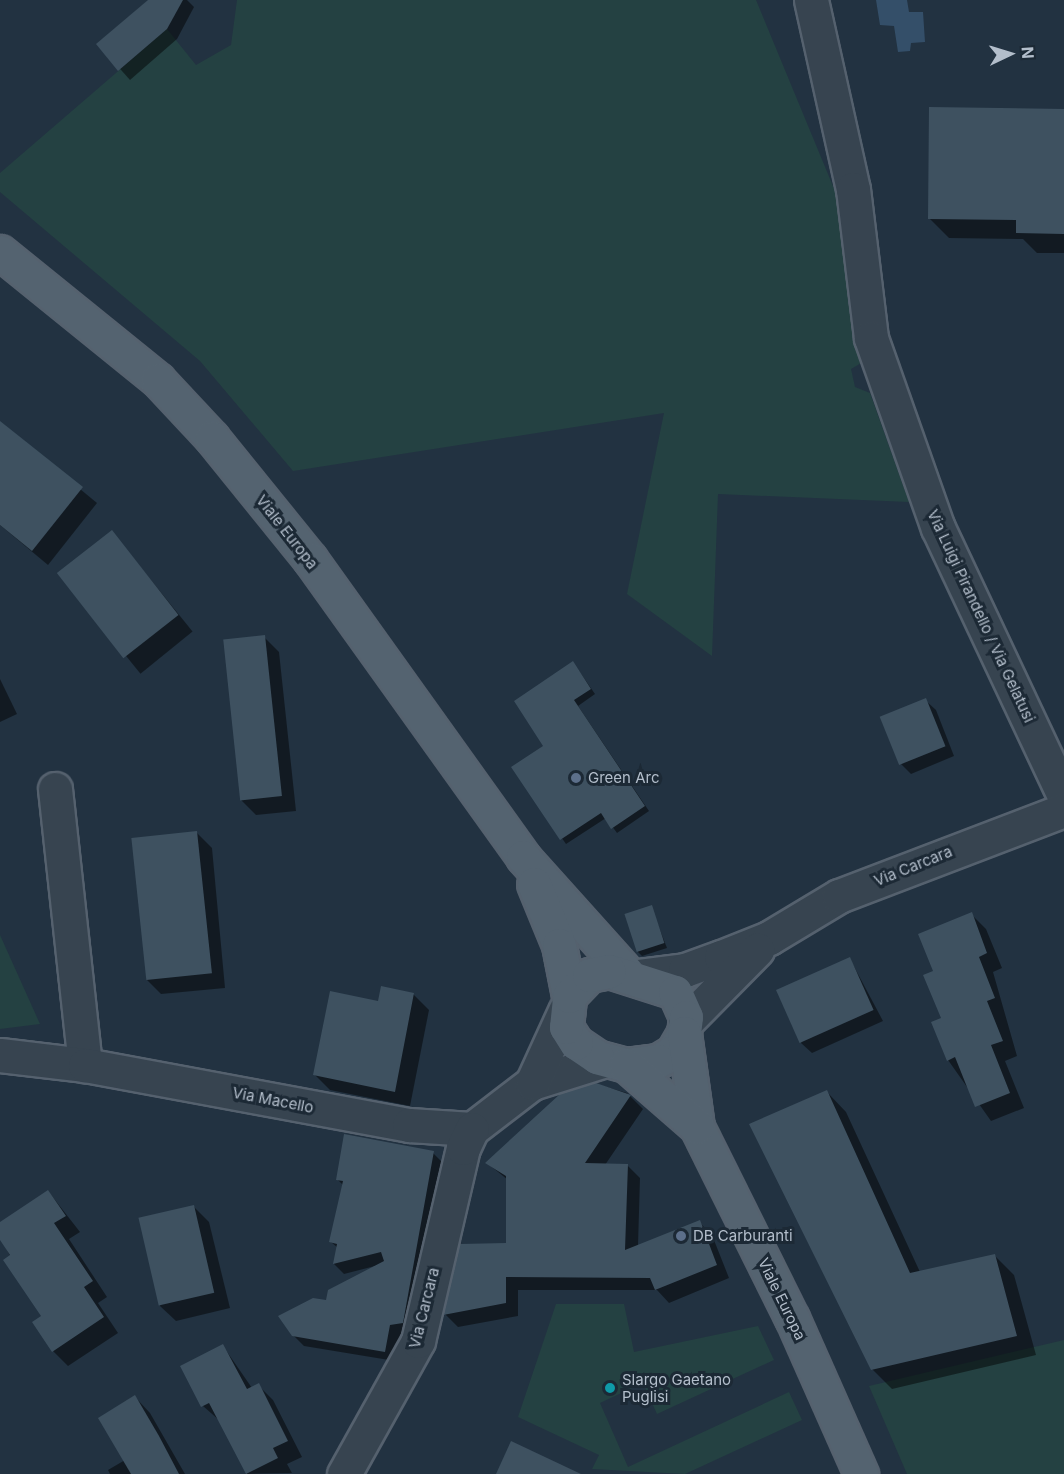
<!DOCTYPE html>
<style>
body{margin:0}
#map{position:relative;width:1064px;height:1474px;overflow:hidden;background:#223241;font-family:Inter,sans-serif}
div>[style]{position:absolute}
.green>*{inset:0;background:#244142}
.water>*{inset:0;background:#344f69}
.shadow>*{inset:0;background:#0007;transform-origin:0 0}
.building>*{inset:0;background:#3e5160;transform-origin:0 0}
.roads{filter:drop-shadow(2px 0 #55616e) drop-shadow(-2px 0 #55616e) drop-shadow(0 2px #55616e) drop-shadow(0 -2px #55616e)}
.minor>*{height:33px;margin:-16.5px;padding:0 16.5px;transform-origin:16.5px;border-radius:16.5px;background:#374450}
.major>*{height:33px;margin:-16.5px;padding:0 16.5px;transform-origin:16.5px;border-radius:16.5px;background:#546370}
.dots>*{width:16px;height:16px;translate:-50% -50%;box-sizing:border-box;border:3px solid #1c2935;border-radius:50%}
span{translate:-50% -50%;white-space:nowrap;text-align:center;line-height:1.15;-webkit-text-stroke:6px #1c2935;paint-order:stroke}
.street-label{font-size:15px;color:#b3becb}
.poi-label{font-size:15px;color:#b3becb}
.left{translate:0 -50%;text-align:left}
.north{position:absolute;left:980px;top:24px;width:60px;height:60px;-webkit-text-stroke:4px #1c2935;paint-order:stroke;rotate:86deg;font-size:16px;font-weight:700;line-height:24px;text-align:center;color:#b3becb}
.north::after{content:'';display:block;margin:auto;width:21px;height:27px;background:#b3becb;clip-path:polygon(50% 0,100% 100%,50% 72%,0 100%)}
</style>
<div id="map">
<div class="green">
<i style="clip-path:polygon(237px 0,756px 0,835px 191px,863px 362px,851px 369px,855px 387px,870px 393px,909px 502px,718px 494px,712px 656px,627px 594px,664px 413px,293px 471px,200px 361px,0 192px,0 173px,167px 29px,196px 65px,231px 45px)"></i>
<i style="clip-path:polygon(0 935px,40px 1024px,0 1029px)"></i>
<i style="clip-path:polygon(556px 1304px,624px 1304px,634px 1352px,758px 1326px,774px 1360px,657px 1414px,643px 1383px,600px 1403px,628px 1467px,789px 1392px,802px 1420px,685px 1474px,592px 1469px,599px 1455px,518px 1417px)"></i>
<i style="clip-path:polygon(1064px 1340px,1064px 1474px,907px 1474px,869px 1386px)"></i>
</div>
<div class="water">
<i style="clip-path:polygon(876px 0,907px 0,909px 12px,923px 12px,925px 42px,911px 43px,910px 51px,898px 52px,894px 26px,880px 25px)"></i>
</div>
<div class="shadow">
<i style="clip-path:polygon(149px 0,187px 0,194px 7px,177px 39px,130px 80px,98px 44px)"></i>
<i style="clip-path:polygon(1064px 110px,1064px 253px,1037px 253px,1023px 239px,949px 238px,929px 218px)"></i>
<i style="clip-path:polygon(0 423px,97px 503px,48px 565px,0 525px)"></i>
<i style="left:112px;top:532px;width:128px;height:67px;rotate:51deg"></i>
<i style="clip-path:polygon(264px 637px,279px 652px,296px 811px,256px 815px,241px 800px)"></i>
<i style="clip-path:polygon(577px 668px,595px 694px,578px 706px,649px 811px,617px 833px,606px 818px,566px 844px,513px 768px,545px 746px)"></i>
<i style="clip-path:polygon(0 679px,17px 714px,0 722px)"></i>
<i style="clip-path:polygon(925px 700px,936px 710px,954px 756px,911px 774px,901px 764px)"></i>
<i style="clip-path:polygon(197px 833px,212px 848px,225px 988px,161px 994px,146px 979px)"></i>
<i style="clip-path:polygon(651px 907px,667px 948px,642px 956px,637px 951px)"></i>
<i style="clip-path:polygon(971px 914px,986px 929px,1002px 968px,993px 972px,1017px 1056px,1005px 1061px,1024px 1108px,991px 1121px,948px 1060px,935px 972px)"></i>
<i style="clip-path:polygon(850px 959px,883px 1021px,812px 1053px,801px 1043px)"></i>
<i style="clip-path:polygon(413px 994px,429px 1010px,410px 1106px,330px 1090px,315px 1075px,379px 1003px)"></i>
<i style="clip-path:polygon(596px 1084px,627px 1093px,643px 1109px,605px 1165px,627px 1165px,640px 1178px,638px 1246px,699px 1222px,712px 1235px,729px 1278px,669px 1303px,657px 1290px,518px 1290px,518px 1316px,458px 1327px,445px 1314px,508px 1245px,508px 1180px,487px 1163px,560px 1095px)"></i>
<i style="clip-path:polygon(827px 1092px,846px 1112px,920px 1272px,994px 1255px,1014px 1275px,1036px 1355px,892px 1389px,872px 1369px)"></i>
<i style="clip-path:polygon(433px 1153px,443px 1163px,413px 1333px,400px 1335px,395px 1361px,304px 1346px,293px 1335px,375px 1266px,344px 1274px,334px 1264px,338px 1248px,331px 1242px,344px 1186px,337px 1179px)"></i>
<i style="clip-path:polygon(48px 1191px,80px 1232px,69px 1239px,107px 1297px,98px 1303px,118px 1333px,68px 1366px,53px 1351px,43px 1317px,0 1237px,0 1224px)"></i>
<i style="clip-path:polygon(193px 1206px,209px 1222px,230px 1308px,176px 1321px,160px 1306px)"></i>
<i style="clip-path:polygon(223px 1346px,252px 1388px,258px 1385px,273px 1400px,302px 1457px,287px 1464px,292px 1473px,247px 1474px,220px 1421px,203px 1406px,182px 1367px)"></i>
<i style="clip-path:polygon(135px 1397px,150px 1413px,185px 1474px,110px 1474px,108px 1470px,125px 1460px)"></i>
</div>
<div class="building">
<i style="clip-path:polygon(148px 0,183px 0,167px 29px,118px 71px,96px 44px)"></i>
<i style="clip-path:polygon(929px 107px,1064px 109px,1064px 234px,1016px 233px,1016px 220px,928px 219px)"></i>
<i style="clip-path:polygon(0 421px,83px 487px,32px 551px,0 525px)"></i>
<i style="left:112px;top:530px;width:108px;height:70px;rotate:52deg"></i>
<i style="left:265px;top:635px;width:162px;height:42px;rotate:84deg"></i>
<i style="clip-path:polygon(573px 661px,591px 689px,574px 700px,645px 806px,611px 829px,601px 813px,560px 840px,511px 767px,543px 746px,514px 701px)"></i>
<i style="left:926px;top:698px;width:52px;height:50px;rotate:68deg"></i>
<i style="left:197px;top:831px;width:143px;height:66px;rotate:84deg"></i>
<i style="left:652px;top:905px;width:40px;height:29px;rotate:72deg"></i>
<i style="clip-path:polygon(972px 912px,987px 953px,979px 957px,995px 998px,987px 1001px,1003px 1041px,991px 1045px,1010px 1093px,975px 1107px,955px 1057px,947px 1061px,931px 1022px,941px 1018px,923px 975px,933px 971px,918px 934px)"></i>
<i style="left:850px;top:957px;width:58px;height:81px;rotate:66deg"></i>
<i style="clip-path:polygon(381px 986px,414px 993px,395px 1092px,313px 1075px,330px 991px,378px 1001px)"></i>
<i style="clip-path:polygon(596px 1083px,631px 1095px,585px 1163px,628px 1164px,625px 1250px,700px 1220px,717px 1265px,655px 1290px,650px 1278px,506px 1277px,506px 1303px,443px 1315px,460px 1244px,506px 1243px,506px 1176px,485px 1163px,560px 1094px)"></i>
<i style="clip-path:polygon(827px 1090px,910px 1273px,995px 1254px,1017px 1336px,871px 1370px,749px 1124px)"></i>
<i style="clip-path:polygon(344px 1134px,434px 1151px,403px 1323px,390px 1325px,385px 1352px,292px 1336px,278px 1316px,313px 1298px,326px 1300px,328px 1290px,384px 1261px,381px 1252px,333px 1264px,337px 1244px,329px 1242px,343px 1181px,336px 1180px)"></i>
<i style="clip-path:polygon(48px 1190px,66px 1216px,54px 1223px,93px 1281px,84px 1287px,104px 1317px,52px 1352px,32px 1322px,41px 1316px,3px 1260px,10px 1255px,0 1240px,0 1222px)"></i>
<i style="left:194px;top:1205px;width:90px;height:57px;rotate:77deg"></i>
<i style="clip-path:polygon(223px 1344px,247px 1389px,259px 1383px,288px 1441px,273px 1448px,278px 1458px,246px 1474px,209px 1403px,201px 1407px,180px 1366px)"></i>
<i style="clip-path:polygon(135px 1395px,159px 1436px,179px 1474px,131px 1474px,98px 1418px)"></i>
<i style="clip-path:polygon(511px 1441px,581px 1474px,496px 1474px)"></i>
</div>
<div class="roads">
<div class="minor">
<i style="left:811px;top:0;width:194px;rotate:77.5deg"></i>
<i style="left:853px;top:189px;width:150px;rotate:83.1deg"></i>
<i style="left:871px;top:338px;width:201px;rotate:70.6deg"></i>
<i style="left:938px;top:528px;width:296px;rotate:64.8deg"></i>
<i style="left:55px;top:789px;width:278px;rotate:83.8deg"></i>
<i style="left:637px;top:976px;width:48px;rotate:-7.1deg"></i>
<i style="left:685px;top:970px;width:38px;rotate:-20deg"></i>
<i style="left:721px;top:957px;width:52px;rotate:-21.6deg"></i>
<i style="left:769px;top:938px;width:82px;rotate:-31deg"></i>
<i style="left:839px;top:896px;width:241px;rotate:-20.9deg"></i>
<i style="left:685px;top:1023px;width:103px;rotate:-45.4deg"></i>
<i style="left:0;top:1055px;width:86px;rotate:6.7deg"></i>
<i style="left:85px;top:1065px;width:330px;rotate:10.5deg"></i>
<i style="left:409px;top:1125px;width:63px;rotate:3.6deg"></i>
<i style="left:472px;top:1129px;width:76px;rotate:-37.5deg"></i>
<i style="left:532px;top:1083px;width:77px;rotate:-17.3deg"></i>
<i style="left:532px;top:1083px;width:79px;rotate:-65.4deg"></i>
<i style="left:344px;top:1474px;width:152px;rotate:-60.9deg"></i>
<i style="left:418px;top:1341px;width:198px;rotate:-76.9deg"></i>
<i style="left:463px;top:1148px;width:21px;rotate:-65deg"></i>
</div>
<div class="major">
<i style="left:0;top:252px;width:203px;rotate:39deg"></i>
<i style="left:158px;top:380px;width:79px;rotate:47deg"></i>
<i style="left:212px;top:438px;width:156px;rotate:51deg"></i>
<i style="left:310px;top:559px;width:366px;rotate:54.4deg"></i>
<i style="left:523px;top:857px;width:156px;rotate:48.1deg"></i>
<i style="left:534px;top:884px;width:66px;rotate:67.7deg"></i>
<i style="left:559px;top:945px;width:52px;rotate:78.9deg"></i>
<i style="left:609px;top:971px;width:69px;rotate:17.7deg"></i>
<i style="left:675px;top:992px;width:27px;rotate:66deg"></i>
<i style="left:686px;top:1017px;width:16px;rotate:97deg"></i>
<i style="left:684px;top:1033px;width:22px;rotate:120deg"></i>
<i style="left:673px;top:1052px;width:17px;rotate:149deg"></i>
<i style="left:658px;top:1061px;width:32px;rotate:173deg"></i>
<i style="left:626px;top:1065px;width:30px;rotate:-165deg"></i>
<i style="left:597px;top:1057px;width:25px;rotate:-146deg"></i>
<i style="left:576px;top:1043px;width:19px;rotate:-122deg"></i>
<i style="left:566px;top:1027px;width:31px;rotate:-84deg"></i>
<i style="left:569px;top:996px;width:29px;rotate:-46deg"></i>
<i style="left:589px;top:975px;width:20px;rotate:-11deg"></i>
<i style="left:684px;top:1033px;width:95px;rotate:82.1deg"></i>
<i style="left:697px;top:1127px;width:213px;rotate:63.6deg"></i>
<i style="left:792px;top:1318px;width:171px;rotate:66.1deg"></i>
<i style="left:626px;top:1065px;width:94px;rotate:41.1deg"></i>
</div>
</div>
<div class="dots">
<i style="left:576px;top:778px;background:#5c6f8a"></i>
<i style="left:681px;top:1236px;background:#5c6f8a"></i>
<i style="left:610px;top:1388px;background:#0f9aa8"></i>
</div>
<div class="street-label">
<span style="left:287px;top:532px;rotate:52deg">Viale Europa</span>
<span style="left:981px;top:616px;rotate:65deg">Via Luigi Pirandello / Via Gelatusi</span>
<span style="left:913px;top:866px;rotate:-22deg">Via Carcara</span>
<span style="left:273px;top:1100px;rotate:11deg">Via Macello</span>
<span style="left:782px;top:1299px;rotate:64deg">Viale Europa</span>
<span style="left:424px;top:1308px;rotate:-76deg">Via Carcara</span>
</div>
<div class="poi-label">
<span class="left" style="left:588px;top:778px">Green Arc</span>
<span class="left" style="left:693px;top:1236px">DB Carburanti</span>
<span class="left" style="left:622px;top:1388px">Slargo Gaetano<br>Puglisi</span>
</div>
<div class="north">N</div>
</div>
